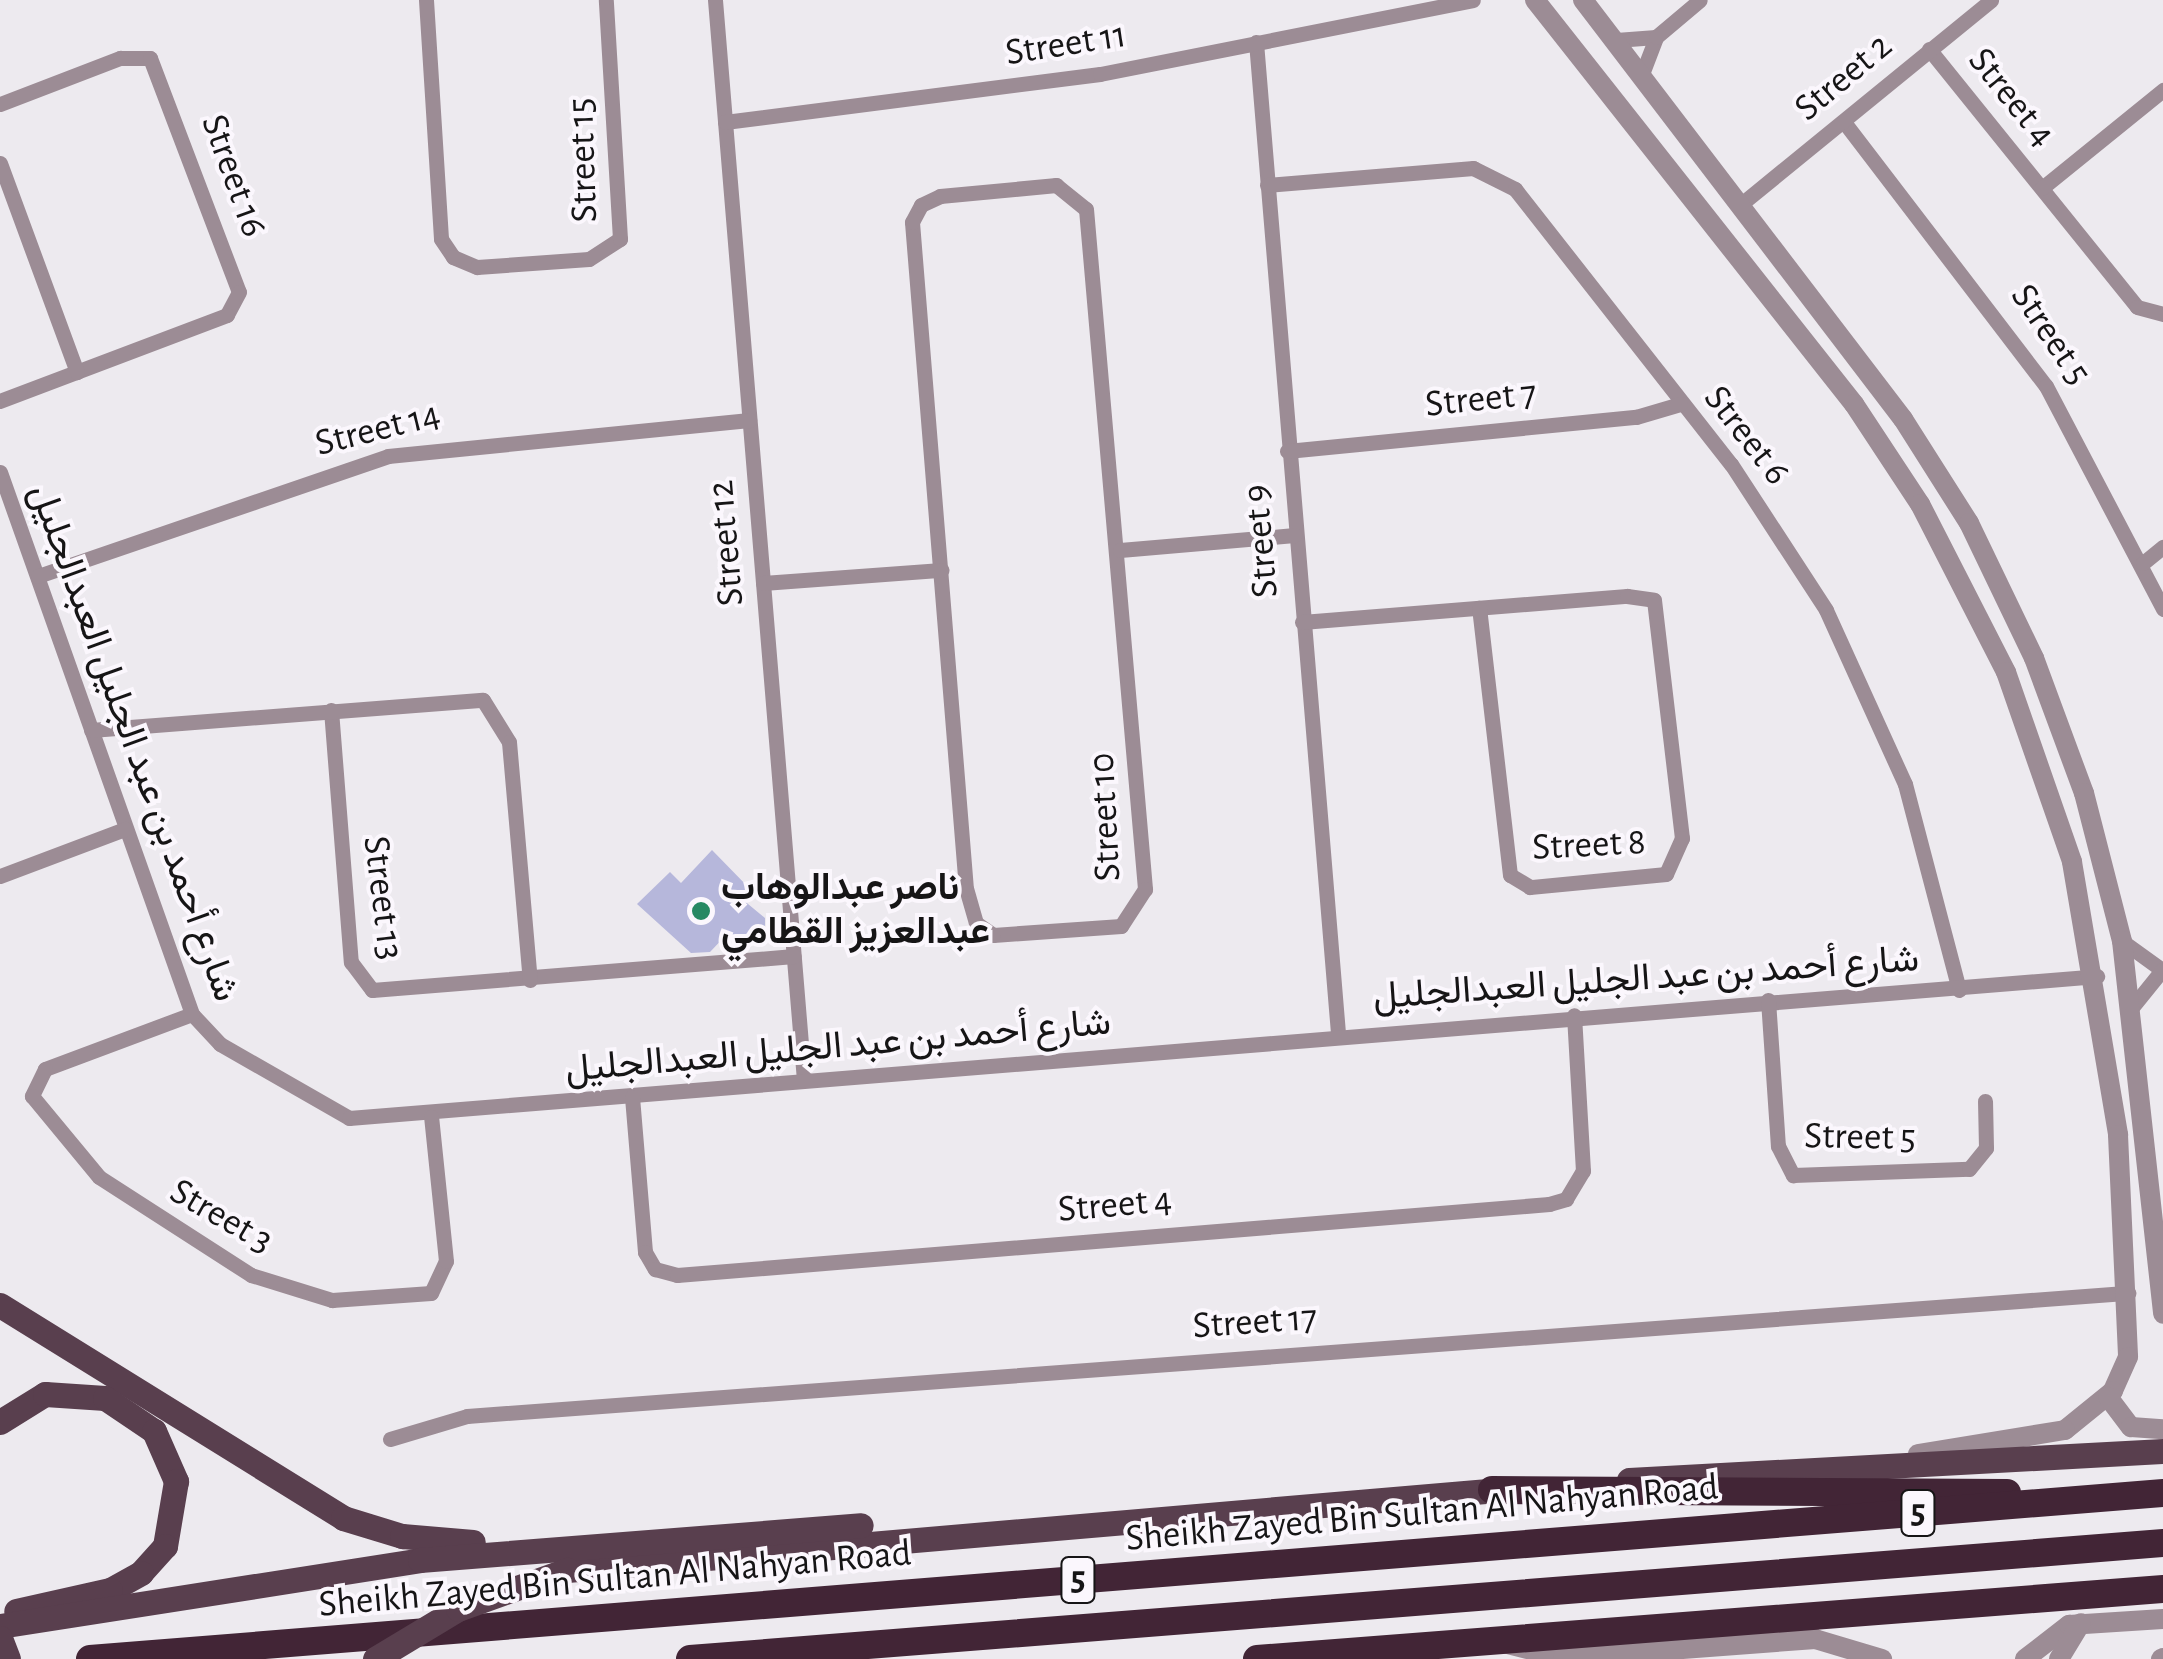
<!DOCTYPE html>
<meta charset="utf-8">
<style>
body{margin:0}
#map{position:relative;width:2163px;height:1659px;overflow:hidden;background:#edeaef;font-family:"Alegreya Sans",Vazirmatn,sans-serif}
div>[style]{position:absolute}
.building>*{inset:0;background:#b6b7db}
.minor>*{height:15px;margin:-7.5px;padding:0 7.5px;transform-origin:7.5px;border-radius:7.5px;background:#9c8c95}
.tertiary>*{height:20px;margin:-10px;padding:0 10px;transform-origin:10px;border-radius:10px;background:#9c8c95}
.primary>*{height:25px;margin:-12.5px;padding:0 12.5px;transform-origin:12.5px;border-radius:12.5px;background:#593f4e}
.motorway>*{height:28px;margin:-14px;padding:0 14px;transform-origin:14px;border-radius:14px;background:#422536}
.primary-bridge>*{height:25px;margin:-12.5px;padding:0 12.5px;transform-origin:12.5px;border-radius:12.5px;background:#593f4e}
.dots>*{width:28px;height:28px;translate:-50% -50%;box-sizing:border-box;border:5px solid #fbf7fd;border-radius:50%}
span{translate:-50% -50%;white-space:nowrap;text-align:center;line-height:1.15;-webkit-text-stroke:8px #fbf7fd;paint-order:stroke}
.shield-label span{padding:2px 8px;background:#fbf7fd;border:2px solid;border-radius:8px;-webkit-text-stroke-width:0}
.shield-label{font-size:35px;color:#161516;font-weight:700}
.street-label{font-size:38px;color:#161516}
.poi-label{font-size:38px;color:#161516;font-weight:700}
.left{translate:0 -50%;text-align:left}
</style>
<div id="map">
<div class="building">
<i style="clip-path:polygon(712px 850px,751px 890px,742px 899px,765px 918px,765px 929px,746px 949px,729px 932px,710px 952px,691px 953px,637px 904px,670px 872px,681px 883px)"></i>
</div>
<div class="minor">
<i style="left:426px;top:0;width:239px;rotate:86.4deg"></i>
<i style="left:441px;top:239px;width:22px;rotate:56deg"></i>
<i style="left:453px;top:257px;width:26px;rotate:23deg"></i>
<i style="left:477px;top:267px;width:112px;rotate:-4.1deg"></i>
<i style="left:589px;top:259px;width:37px;rotate:-33deg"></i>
<i style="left:620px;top:239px;width:239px;rotate:-93.4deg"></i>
<i style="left:715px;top:0;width:1084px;rotate:85.29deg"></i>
<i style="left:1616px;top:40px;width:40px;rotate:-4.3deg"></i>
<i style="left:1256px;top:42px;width:995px;rotate:85.27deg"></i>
<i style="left:1929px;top:49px;width:331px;rotate:51.1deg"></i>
<i style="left:2137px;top:307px;width:27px;rotate:15deg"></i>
<i style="left:1642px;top:74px;width:40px;rotate:-69deg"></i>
<i style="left:1656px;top:37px;width:57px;rotate:-40.1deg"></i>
<i style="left:0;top:104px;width:129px;rotate:-21deg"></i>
<i style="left:120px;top:58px;width:30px"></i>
<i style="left:150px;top:58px;width:250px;rotate:69.2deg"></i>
<i style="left:239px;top:292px;width:26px;rotate:118deg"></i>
<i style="left:227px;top:315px;width:243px;rotate:159.3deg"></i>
<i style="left:725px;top:122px;width:378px;rotate:-7.3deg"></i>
<i style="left:1100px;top:74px;width:380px;rotate:-11.2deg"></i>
<i style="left:1844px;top:122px;width:332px;rotate:52.6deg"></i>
<i style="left:2046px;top:386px;width:252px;rotate:62.3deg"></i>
<i style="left:0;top:163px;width:223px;rotate:69.8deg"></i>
<i style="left:1056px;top:185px;width:38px;rotate:39deg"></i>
<i style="left:1086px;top:209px;width:683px;rotate:85.04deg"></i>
<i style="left:1145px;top:889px;width:44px;rotate:123deg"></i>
<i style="left:1121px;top:926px;width:128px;rotate:176deg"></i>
<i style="left:993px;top:935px;width:21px;rotate:-145deg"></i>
<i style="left:976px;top:923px;width:35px;rotate:-106deg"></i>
<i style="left:966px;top:889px;width:669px;rotate:-94.63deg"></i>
<i style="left:912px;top:222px;width:19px;rotate:-62deg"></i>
<i style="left:921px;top:205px;width:21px;rotate:-25deg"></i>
<i style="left:940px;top:196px;width:117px;rotate:-5.4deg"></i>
<i style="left:1267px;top:185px;width:207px;rotate:-4.7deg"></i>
<i style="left:1473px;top:168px;width:47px;rotate:26.6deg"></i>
<i style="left:1515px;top:189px;width:350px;rotate:51.9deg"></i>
<i style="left:1731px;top:464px;width:174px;rotate:56.9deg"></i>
<i style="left:1826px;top:610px;width:191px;rotate:65.6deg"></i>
<i style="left:1905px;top:784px;width:213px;rotate:75.3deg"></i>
<i style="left:2042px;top:188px;width:156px;rotate:-39deg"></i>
<i style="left:1740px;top:205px;width:324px;rotate:-39.2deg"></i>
<i style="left:1287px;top:451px;width:351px;rotate:-5.6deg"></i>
<i style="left:1636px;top:417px;width:46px;rotate:-16.5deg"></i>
<i style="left:0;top:472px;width:575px;rotate:70.49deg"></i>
<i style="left:192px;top:1014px;width:41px;rotate:47deg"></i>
<i style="left:220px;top:1044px;width:149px;rotate:29.8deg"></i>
<i style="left:349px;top:1118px;width:1754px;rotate:-4.64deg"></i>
<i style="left:1120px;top:550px;width:175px;rotate:-4.9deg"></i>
<i style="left:2143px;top:563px;width:26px;rotate:-39deg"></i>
<i style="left:38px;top:576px;width:370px;rotate:-18.9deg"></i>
<i style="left:388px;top:456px;width:363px;rotate:-5.7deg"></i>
<i style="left:763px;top:583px;width:179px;rotate:-4.2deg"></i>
<i style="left:1302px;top:622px;width:326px;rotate:-4.6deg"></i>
<i style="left:1627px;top:596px;width:27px;rotate:8deg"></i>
<i style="left:1654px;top:600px;width:240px;rotate:83.3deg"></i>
<i style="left:1682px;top:838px;width:39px;rotate:114deg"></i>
<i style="left:1666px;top:874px;width:137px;rotate:174.5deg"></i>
<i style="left:1530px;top:887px;width:23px;rotate:-149deg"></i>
<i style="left:1510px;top:875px;width:269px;rotate:-96.6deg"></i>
<i style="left:331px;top:710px;width:253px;rotate:85.5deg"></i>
<i style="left:351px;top:962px;width:35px;rotate:53deg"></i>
<i style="left:372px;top:990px;width:423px;rotate:-4.6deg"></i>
<i style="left:91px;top:730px;width:393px;rotate:-4.4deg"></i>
<i style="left:483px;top:700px;width:49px;rotate:58.2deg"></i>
<i style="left:509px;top:742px;width:239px;rotate:85deg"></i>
<i style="left:0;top:876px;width:134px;rotate:-20.6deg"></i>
<i style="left:2122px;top:941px;width:49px;rotate:35.9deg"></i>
<i style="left:1768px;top:1000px;width:146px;rotate:86.1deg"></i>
<i style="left:1778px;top:1146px;width:33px;rotate:63deg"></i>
<i style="left:1793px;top:1175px;width:176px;rotate:-2deg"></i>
<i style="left:1969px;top:1169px;width:27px;rotate:-51deg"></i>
<i style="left:1986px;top:1148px;width:47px;rotate:-91.2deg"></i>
<i style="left:2133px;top:1006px;width:46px;rotate:-51.1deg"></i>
<i style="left:192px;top:1014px;width:157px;rotate:159.5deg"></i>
<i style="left:45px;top:1069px;width:30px;rotate:116deg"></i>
<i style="left:32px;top:1096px;width:105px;rotate:50.4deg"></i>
<i style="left:99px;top:1177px;width:181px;rotate:32.8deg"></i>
<i style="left:251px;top:1275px;width:85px;rotate:17.2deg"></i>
<i style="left:332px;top:1300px;width:99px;rotate:-4deg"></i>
<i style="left:431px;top:1293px;width:35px;rotate:-65deg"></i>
<i style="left:446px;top:1261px;width:145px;rotate:-95.9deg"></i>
<i style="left:632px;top:1097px;width:156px;rotate:85.2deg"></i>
<i style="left:645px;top:1252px;width:20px;rotate:60deg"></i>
<i style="left:655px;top:1269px;width:23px;rotate:15deg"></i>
<i style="left:677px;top:1275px;width:875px;rotate:-4.65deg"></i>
<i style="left:1549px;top:1204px;width:18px;rotate:-16deg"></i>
<i style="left:1566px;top:1199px;width:33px;rotate:-59deg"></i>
<i style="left:1583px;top:1171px;width:156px;rotate:-93.3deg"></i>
<i style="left:390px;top:1439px;width:80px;rotate:-16.6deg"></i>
<i style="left:467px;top:1416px;width:1666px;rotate:-4.24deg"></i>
</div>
<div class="tertiary">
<i style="left:1535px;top:0;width:515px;rotate:51.71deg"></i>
<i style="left:1854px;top:404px;width:120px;rotate:56.6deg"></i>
<i style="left:1920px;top:504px;width:189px;rotate:62.9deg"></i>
<i style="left:2006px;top:672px;width:201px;rotate:70.8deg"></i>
<i style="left:2072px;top:862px;width:277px;rotate:80.4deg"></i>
<i style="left:2118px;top:1135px;width:222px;rotate:87.4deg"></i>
<i style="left:2128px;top:1357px;width:37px;rotate:114deg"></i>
<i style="left:2113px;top:1391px;width:62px;rotate:140.9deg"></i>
<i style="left:2065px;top:1430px;width:149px;rotate:170.7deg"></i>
<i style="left:1583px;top:0;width:527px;rotate:52.63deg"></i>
<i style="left:1903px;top:419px;width:123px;rotate:57.6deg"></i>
<i style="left:1969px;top:523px;width:150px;rotate:64.3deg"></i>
<i style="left:2034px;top:658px;width:144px;rotate:69.7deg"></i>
<i style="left:2084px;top:793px;width:153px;rotate:75.6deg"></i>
<i style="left:2122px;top:941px;width:375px;rotate:83.7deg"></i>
<i style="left:2108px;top:1397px;width:38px;rotate:53deg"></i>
<i style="left:2131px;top:1427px;width:32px;rotate:4deg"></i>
<i style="left:1500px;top:1642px;width:65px;rotate:14.3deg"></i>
<i style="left:1563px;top:1658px;width:253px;rotate:-4.3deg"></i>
<i style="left:1815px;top:1639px;width:70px;rotate:16.6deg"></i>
<i style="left:2025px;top:1659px;width:56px;rotate:-37.7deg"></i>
<i style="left:2069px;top:1625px;width:94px;rotate:-3.7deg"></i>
<i style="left:2059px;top:1659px;width:42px;rotate:-58.6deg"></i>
<i style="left:2161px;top:1659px;width:2px;rotate:-27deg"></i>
</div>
<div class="primary">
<i style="left:0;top:1305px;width:404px;rotate:31.8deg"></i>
<i style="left:343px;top:1518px;width:62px;rotate:17deg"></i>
<i style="left:402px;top:1536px;width:71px;rotate:4.8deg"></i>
<i style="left:0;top:1422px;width:53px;rotate:-31.9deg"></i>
<i style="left:45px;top:1394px;width:60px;rotate:3.8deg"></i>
<i style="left:105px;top:1398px;width:59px;rotate:34deg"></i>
<i style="left:154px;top:1431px;width:55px;rotate:66.3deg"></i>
<i style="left:176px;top:1481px;width:66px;rotate:99.6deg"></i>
<i style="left:165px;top:1546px;width:36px;rotate:132deg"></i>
<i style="left:141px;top:1573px;width:35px;rotate:151deg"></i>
<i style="left:110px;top:1590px;width:96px;rotate:167.4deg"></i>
<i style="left:1629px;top:1480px;width:535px;rotate:-3.11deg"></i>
<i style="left:567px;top:1570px;width:945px;rotate:-4.91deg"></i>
<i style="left:0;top:1626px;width:425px;rotate:-8.9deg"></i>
<i style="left:420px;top:1560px;width:442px;rotate:-4.5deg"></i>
<i style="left:0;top:1638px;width:22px;rotate:69deg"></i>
</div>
<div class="motorway">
<i style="left:1492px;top:1490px;width:515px;rotate:0.33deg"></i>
<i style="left:90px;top:1659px;width:2080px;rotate:-4.58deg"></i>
<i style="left:690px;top:1659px;width:1478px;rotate:-4.5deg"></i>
<i style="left:1257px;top:1659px;width:909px;rotate:-4.42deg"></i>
</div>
<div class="primary-bridge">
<i style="left:375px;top:1659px;width:97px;rotate:-31.1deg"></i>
<i style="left:458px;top:1609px;width:116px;rotate:-19.7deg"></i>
</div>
<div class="dots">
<i style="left:701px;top:911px;background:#278963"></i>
</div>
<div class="shield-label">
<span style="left:1918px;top:1513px">5</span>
<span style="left:1078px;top:1580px">5</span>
</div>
<div class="street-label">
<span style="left:1066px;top:45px;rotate:-9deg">Street 11</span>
<span style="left:1844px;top:78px;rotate:-40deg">Street 2</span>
<span style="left:2011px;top:98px;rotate:51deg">Street 4</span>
<span style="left:584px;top:160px;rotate:-92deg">Street 15</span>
<span style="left:233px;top:176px;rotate:70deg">Street 16</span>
<span style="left:2050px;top:335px;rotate:56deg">Street 5</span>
<span style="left:1481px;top:400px;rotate:-6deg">Street 7</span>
<span style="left:378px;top:430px;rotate:-14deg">Street 14</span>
<span style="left:1746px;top:436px;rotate:52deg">Street 6</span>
<span style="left:1262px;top:541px;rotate:-95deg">Street 9</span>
<span style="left:727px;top:543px;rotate:-95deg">Street 12</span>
<span style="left:133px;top:743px;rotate:70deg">شارع أحمد بن عبد الجليل العبدالجليل</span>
<span style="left:1106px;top:817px;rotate:-93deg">Street 10</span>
<span style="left:1589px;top:846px;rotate:-3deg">Street 8</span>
<span style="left:382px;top:898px;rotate:83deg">Street 13</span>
<span style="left:1646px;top:979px;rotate:-4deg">شارع أحمد بن عبد الجليل العبدالجليل</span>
<span style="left:838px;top:1047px;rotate:-5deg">شارع أحمد بن عبد الجليل العبدالجليل</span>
<span style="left:1860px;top:1138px;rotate:1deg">Street 5</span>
<span style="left:1115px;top:1206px;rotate:-5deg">Street 4</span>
<span style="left:221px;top:1217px;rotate:30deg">Street 3</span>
<span style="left:1255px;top:1323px;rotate:-4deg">Street 17</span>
<span style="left:1422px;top:1514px;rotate:-5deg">Sheikh Zayed Bin Sultan Al Nahyan Road</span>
<span style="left:615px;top:1580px;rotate:-5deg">Sheikh Zayed Bin Sultan Al Nahyan Road</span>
</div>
<div class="poi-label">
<span class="left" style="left:721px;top:911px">ناصر عبدالوهاب<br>عبدالعزيز القطامي</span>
</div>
</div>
